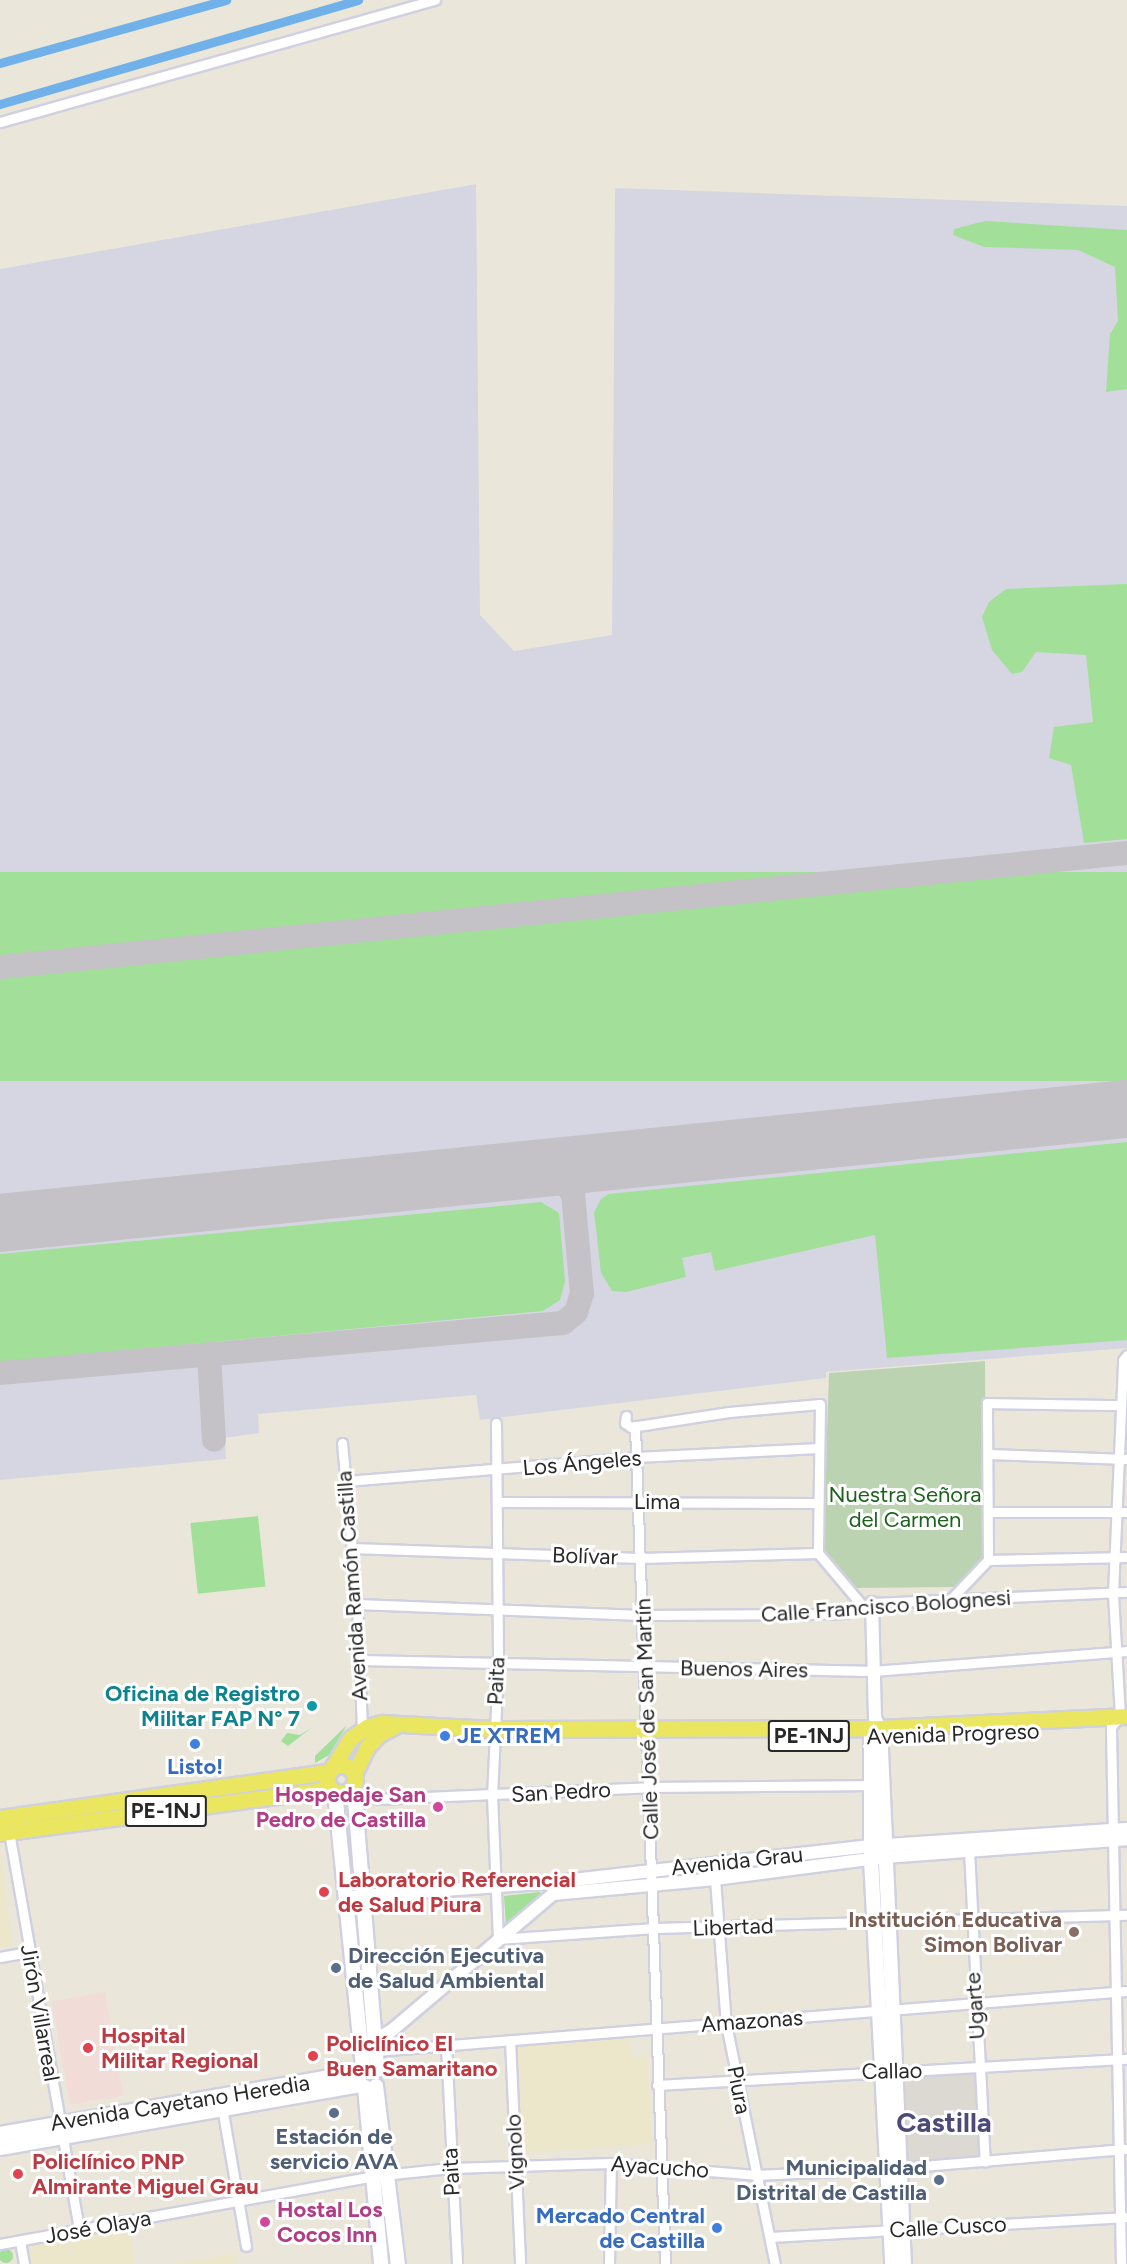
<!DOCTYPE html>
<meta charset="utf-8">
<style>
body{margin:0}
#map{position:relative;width:1127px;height:2264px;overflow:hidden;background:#eae7da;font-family:Figtree,sans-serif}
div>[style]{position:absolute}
.education>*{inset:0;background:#ece7ca}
.medical>*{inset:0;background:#f1dcd8;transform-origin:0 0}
.airport>*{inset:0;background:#d6d6e3}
.green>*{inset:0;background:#a2df99;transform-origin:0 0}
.round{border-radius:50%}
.cemetery>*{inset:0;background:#bcd3b2}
.plaza>*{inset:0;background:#dbd9d1;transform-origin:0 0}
.stream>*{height:2px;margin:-1px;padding:0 1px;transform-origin:1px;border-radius:1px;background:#71b1e9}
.canal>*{height:9px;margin:-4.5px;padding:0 4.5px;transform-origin:4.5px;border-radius:4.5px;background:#71b1e9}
.taxiway>*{height:24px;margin:-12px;padding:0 12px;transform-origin:12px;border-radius:12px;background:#c4c2c6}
.runway>*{height:58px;margin:-29px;padding:0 29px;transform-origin:29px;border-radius:29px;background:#c4c2c6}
.roads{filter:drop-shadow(2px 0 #d0d0e1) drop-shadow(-2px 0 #d0d0e1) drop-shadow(0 2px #d0d0e1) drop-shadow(0 -2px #d0d0e1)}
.minor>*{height:9px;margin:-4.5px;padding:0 4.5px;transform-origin:4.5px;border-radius:4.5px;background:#fff}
.tertiary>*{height:12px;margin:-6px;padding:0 6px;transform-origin:6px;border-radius:6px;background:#fff}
.secondary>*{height:14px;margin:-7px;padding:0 7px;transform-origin:7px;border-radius:7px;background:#fff}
.primary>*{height:15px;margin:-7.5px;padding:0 7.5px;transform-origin:7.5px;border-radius:7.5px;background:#eae65f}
.primary>.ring{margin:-7.5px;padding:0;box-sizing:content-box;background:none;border:15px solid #eae65f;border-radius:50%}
.dots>*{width:16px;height:16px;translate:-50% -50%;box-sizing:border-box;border:3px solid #fff;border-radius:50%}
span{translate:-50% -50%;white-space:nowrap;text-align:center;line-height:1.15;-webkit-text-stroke:6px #fff;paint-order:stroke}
.shield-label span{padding:2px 4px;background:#fff;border:2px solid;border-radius:4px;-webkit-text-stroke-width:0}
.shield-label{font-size:21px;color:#282828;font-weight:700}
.street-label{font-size:22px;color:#282828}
.park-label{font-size:22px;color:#1d621c}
.culture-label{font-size:22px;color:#0d838f;font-weight:700}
.right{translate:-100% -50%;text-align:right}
.shop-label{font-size:22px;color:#366cbe;font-weight:700}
.left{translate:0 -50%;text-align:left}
.hotel-label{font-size:22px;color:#b23c85;font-weight:700}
.health-label{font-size:22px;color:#be3a42;font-weight:700}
.education-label{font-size:22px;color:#785e54;font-weight:700}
.service-label{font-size:22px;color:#4e5e75;font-weight:700}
.district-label{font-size:28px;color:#4c4b77;font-weight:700}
</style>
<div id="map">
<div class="education">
<i style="clip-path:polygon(0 1849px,13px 1946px,0 1948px)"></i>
<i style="clip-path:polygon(629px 2036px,632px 2057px,647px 2056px,652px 2144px,525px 2153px,521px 2148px,519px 2088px,517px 2050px,522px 2045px)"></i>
<i style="clip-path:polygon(128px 2227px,135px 2264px,31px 2264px,29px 2252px,33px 2245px)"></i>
<i style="clip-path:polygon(234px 2254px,236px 2264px,170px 2264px)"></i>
</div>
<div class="medical">
<i style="left:105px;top:1992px;width:105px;height:54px;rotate:80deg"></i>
</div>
<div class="airport">
<i style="clip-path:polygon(476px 184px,480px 615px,514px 651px,612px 635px,615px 188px,1127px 206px,1127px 1348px,826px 1372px,826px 1378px,480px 1420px,476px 1395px,258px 1414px,259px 1433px,225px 1438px,226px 1459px,0 1480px,0 269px)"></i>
</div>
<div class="green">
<i style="clip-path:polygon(985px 221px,1127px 230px,1127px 389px,1106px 392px,1110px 334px,1118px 321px,1115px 267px,1078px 250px,984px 247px,953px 235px,954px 229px)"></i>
<i style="clip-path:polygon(1127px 584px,1127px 839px,1084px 843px,1071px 765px,1049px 758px,1054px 727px,1093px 722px,1086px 655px,1036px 652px,1022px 672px,1012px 674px,992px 650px,982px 617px,989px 602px,1006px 589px)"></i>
<i style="left:1127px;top:872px;width:209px;height:1133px;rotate:90deg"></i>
<i style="clip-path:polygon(1127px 1142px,1127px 1340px,887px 1358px,875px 1235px,715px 1271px,711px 1252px,682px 1258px,686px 1277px,626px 1292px,612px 1291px,601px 1273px,594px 1212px,601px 1199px,609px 1194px)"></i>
<i style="clip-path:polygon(541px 1202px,559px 1213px,565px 1281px,560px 1300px,543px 1311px,0 1362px,0 1254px)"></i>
<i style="left:258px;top:1516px;width:71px;height:68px;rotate:84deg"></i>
<i style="clip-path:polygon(347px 1725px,329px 1755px,315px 1763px,315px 1756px)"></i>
<i style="clip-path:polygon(311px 1728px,288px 1746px,281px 1741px,287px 1733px,300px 1735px)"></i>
<i style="clip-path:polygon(540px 1892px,542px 1897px,506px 1926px,504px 1896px)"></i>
<i style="left:378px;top:2188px;width:4px;height:77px"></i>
<i class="round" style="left:-1px;top:2249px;width:14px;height:14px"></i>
</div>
<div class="cemetery">
<i style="clip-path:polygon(985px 1361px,986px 1556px,955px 1587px,851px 1588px,823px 1554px,829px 1373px)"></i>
</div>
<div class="plaza">
<i style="left:979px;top:2069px;width:93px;height:86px;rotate:86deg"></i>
</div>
<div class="stream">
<i style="left:215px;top:0;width:3px;rotate:72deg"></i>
</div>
<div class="canal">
<i style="left:0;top:63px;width:235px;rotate:-15.6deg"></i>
<i style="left:0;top:104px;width:373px;rotate:-16.2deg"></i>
</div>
<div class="taxiway">
<i style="left:0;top:967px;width:1133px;rotate:-5.78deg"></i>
<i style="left:573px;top:1194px;width:18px;rotate:-74deg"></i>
<i style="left:578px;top:1177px;width:23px;rotate:-38deg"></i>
<i style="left:209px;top:1354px;width:86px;rotate:86.7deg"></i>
<i style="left:0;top:1373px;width:565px;rotate:-5.08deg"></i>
<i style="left:563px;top:1323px;width:17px;rotate:-40deg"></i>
<i style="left:576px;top:1312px;width:19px;rotate:-72deg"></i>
<i style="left:582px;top:1294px;width:100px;rotate:-95.1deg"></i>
<i style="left:573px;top:1194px;width:34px;rotate:-127deg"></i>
</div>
<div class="runway">
<i style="left:0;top:1223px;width:1133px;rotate:-5.78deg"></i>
</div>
<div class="roads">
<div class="minor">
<i style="left:0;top:122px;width:452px;rotate:-15.7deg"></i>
<i style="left:626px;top:1416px;width:7px;rotate:98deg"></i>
<i style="left:625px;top:1423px;width:7px;rotate:34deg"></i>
<i style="left:631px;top:1427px;width:99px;rotate:-8.7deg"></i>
<i style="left:729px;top:1412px;width:91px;rotate:-5deg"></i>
<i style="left:820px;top:1404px;width:149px;rotate:90.8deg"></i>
<i style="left:818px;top:1553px;width:67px;rotate:49.9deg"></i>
<i style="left:496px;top:1423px;width:242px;rotate:89.5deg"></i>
<i style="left:498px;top:1665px;width:131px;rotate:92.6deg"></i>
<i style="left:492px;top:1796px;width:143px;rotate:87.6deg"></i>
<i style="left:498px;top:1939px;width:157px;rotate:-4deg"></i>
<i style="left:655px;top:1928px;width:472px;rotate:-1.6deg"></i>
<i style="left:635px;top:1426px;width:839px;rotate:87.95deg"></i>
<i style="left:342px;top:1443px;width:162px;rotate:84.7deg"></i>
<i style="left:357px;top:1604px;width:126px;rotate:87.7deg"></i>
<i style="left:989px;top:1454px;width:138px;rotate:2.1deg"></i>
<i style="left:346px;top:1481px;width:291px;rotate:-4.7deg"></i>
<i style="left:636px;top:1457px;width:183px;rotate:-2.8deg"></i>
<i style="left:498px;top:1502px;width:319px;rotate:0.2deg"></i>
<i style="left:989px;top:1512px;width:138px"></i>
<i style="left:351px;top:1548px;width:289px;rotate:2deg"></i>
<i style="left:640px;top:1558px;width:178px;rotate:-1.6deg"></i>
<i style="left:988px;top:1560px;width:139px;rotate:-1.2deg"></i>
<i style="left:949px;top:1601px;width:57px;rotate:-46.4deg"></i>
<i style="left:988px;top:1560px;width:157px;rotate:-90.4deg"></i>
<i style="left:987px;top:1403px;width:133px;rotate:0.9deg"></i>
<i style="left:357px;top:1604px;width:285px;rotate:2.2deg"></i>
<i style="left:642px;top:1615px;width:178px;rotate:-0.3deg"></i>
<i style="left:820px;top:1614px;width:25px;rotate:-2deg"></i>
<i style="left:845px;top:1613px;width:29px;rotate:-20deg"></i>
<i style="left:872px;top:1603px;width:255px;rotate:-2.5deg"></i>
<i style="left:360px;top:1660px;width:513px;rotate:1.23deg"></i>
<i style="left:873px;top:1671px;width:255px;rotate:-4.5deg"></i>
<i style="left:353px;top:1790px;width:11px;rotate:41deg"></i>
<i style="left:361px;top:1797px;width:18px;rotate:6deg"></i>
<i style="left:379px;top:1799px;width:270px;rotate:-2.5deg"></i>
<i style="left:649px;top:1787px;width:227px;rotate:-0.5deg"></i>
<i style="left:9px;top:1832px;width:404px;rotate:80deg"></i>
<i style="left:969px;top:1850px;width:312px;rotate:87.1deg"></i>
<i style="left:715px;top:1879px;width:145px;rotate:85.7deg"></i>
<i style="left:726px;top:2024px;width:245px;rotate:78.5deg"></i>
<i style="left:0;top:1957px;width:29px;rotate:-10deg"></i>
<i style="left:510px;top:2040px;width:224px;rotate:87.4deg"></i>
<i style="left:446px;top:2045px;width:219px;rotate:87.1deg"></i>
<i style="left:376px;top:2051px;width:753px;rotate:-4.57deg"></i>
<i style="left:657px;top:2085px;width:471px;rotate:-3.2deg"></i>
<i style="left:222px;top:2107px;width:141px;rotate:80.2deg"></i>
<i style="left:770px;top:2237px;width:358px;rotate:-3.2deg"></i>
<i style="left:20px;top:2241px;width:23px;rotate:80deg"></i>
<i style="left:0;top:2244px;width:379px;rotate:-10.3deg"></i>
<i style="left:373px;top:2176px;width:78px;rotate:-5.9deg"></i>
<i style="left:451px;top:2168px;width:160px;rotate:-1.8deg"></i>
<i style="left:611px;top:2163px;width:145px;rotate:4.7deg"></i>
<i style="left:756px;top:2175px;width:143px;rotate:-2.8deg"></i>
<i style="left:899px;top:2168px;width:229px;rotate:-4.8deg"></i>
<i style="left:609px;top:2264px;width:101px;rotate:-88.9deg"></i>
<i style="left:1121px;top:2264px;width:537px;rotate:-91.07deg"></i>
<i style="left:1111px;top:1727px;width:14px;rotate:-51deg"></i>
<i style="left:1120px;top:1716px;width:123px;rotate:-93.3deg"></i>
<i style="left:1113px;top:1593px;width:233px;rotate:-87.5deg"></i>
<i style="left:1123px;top:1360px;width:6px;rotate:-51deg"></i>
</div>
<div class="tertiary">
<i style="left:872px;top:1603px;width:115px;rotate:88.5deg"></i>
<i style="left:875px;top:1718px;width:11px;rotate:63deg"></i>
<i style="left:347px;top:1897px;width:209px;rotate:-4.1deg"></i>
<i style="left:555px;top:1882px;width:318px;rotate:-6.5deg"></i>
<i style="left:871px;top:1846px;width:257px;rotate:-3.8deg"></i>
<i style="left:376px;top:2039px;width:17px;rotate:-28deg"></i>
<i style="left:391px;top:2031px;width:212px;rotate:-40.2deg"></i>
<i style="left:553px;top:1894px;width:163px;rotate:-5.3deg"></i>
<i style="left:715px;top:1879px;width:170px;rotate:-7.4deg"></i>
<i style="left:884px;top:1857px;width:244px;rotate:-4.2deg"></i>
</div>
<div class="secondary">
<i style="left:871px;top:1728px;width:131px;rotate:90deg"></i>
<i style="left:871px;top:1859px;width:406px;rotate:87deg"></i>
<i style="left:880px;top:1728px;width:537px;rotate:87.44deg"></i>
<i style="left:350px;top:1790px;width:11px;rotate:63deg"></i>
<i style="left:355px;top:1800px;width:271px;rotate:85.3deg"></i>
<i style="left:335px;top:1792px;width:278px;rotate:84.2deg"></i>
<i style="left:376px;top:2086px;width:179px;rotate:83deg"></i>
<i style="left:365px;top:2087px;width:178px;rotate:84.8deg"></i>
<i style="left:0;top:2134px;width:365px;rotate:-9.8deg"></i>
<i style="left:0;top:2148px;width:367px;rotate:-9.9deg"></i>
</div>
<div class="primary">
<i class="ring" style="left:327px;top:1765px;width:13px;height:13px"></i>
<i style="left:330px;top:1771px;width:39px;rotate:-58deg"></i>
<i style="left:351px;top:1738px;width:19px;rotate:-35deg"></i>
<i style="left:367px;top:1727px;width:16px;rotate:-15deg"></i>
<i style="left:382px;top:1723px;width:111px;rotate:3.1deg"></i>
<i style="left:493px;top:1729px;width:387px;rotate:-0.1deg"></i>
<i style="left:880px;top:1728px;width:247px;rotate:-2.8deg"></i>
<i style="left:354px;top:1774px;width:30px;rotate:-64deg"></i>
<i style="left:367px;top:1747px;width:16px;rotate:-47deg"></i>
<i style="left:378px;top:1735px;width:19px;rotate:-28deg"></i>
<i style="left:0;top:1818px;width:332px;rotate:-8deg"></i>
<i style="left:0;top:1833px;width:334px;rotate:-7.6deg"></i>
</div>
</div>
<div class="dots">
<i style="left:312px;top:1706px;background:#0f9aa8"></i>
<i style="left:445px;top:1736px;background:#3f7fe0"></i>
<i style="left:195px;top:1744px;background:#3f7fe0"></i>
<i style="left:438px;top:1807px;background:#d1479c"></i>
<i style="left:324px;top:1892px;background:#e0444e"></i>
<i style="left:1074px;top:1932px;background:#8d6e63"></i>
<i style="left:336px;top:1968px;background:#5c6f8a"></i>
<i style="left:88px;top:2048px;background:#e0444e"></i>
<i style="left:313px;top:2056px;background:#e0444e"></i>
<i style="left:334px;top:2113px;background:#5c6f8a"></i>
<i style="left:18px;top:2174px;background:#e0444e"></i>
<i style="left:939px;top:2180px;background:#5c6f8a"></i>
<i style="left:265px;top:2222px;background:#d1479c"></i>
<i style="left:717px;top:2228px;background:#3f7fe0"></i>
</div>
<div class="shield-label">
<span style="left:809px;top:1736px">PE-1NJ</span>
<span style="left:166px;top:1811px">PE-1NJ</span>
</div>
<div class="street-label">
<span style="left:582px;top:1463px;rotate:-5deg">Los Ángeles</span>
<span style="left:657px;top:1502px">Lima</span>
<span style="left:585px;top:1556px;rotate:2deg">Bolívar</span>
<span style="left:352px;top:1586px;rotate:-94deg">Avenida Ramón Castilla</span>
<span style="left:886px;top:1606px;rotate:-4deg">Calle Francisco Bolognesi</span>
<span style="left:744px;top:1669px;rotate:1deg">Buenos Aires</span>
<span style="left:496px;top:1681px;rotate:-87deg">Paita</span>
<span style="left:647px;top:1719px;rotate:-92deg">Calle José de San Martín</span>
<span style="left:953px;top:1734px;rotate:-2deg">Avenida Progreso</span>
<span style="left:561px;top:1792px;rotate:-3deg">San Pedro</span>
<span style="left:737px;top:1861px;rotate:-6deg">Avenida Grau</span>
<span style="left:733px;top:1927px;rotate:-2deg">Libertad</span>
<span style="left:975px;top:2006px;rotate:-94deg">Ugarte</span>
<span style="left:40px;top:2013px;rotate:80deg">Jirón Villarreal</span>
<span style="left:752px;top:2021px;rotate:-4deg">Amazonas</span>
<span style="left:892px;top:2071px;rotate:-1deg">Callao</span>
<span style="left:739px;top:2090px;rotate:79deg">Piura</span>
<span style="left:180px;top:2103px;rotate:-9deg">Avenida Cayetano Heredia</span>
<span style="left:515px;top:2152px;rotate:-93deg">Vignolo</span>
<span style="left:660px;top:2167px;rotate:4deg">Ayacucho</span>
<span style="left:451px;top:2172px;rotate:-93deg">Paita</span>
<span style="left:98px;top:2227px;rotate:-10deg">José Olaya</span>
<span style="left:948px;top:2227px;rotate:-3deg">Calle Cusco</span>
</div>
<div class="park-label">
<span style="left:905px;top:1507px">Nuestra Señora<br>del Carmen</span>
</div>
<div class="culture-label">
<span class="right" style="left:300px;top:1706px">Oficina de Registro<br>Militar FAP N° 7</span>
</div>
<div class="shop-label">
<span class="left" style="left:457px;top:1736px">JE XTREM</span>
<span style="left:195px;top:1767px">Listo!</span>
<span class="right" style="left:705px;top:2228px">Mercado Central<br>de Castilla</span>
</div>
<div class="hotel-label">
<span class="right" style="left:426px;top:1807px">Hospedaje San<br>Pedro de Castilla</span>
<span class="left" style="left:277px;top:2222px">Hostal Los<br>Cocos Inn</span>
</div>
<div class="health-label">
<span class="left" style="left:338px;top:1892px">Laboratorio Referencial<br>de Salud Piura</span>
<span class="left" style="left:101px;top:2048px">Hospital<br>Militar Regional</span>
<span class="left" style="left:326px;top:2056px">Policlínico El<br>Buen Samaritano</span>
<span class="left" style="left:32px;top:2174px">Policlínico PNP<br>Almirante Miguel Grau</span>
</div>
<div class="education-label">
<span class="right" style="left:1062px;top:1932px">Institución Educativa<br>Simon Bolivar</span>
</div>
<div class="service-label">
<span class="left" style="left:348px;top:1968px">Dirección Ejecutiva<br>de Salud Ambiental</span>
<span style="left:334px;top:2149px">Estación de<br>servicio AVA</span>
<span class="right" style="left:927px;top:2180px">Municipalidad<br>Distrital de Castilla</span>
</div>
<div class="district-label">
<span style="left:944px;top:2122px">Castilla</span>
</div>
</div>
